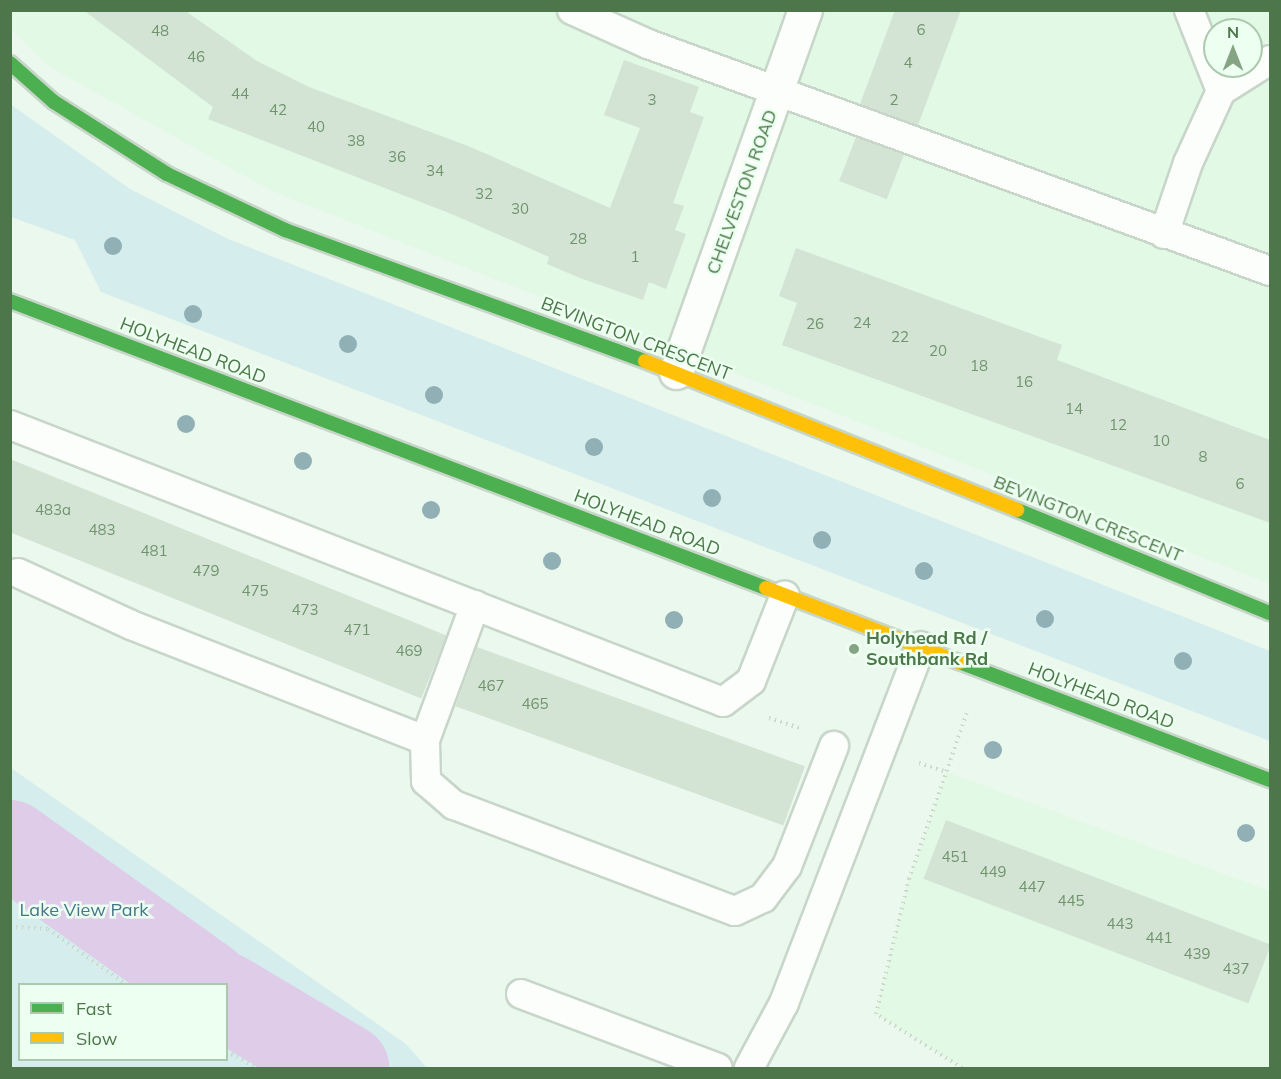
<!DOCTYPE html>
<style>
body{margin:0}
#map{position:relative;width:1281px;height:1079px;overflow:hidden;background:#ebf8ee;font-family:Mulish,sans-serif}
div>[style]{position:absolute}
.residential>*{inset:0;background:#e2f9e5}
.green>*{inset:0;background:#d5edec}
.river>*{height:88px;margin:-44px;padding:0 44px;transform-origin:44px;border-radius:44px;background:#dfcce9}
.building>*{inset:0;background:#d3e4d4;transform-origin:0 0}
.path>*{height:4px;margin-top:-2px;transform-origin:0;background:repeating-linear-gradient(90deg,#cbd8cb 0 1.5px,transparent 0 6px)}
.roads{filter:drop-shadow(2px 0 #c7d6c8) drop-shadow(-2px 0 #c7d6c8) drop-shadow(0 2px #c7d6c8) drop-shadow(0 -2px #c7d6c8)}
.lane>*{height:28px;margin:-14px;padding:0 14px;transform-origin:14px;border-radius:14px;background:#fcfefc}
.street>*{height:33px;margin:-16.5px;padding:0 16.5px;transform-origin:16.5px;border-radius:16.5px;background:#fcfefc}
.fast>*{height:14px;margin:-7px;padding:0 7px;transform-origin:7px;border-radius:7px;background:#4caf50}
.slow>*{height:14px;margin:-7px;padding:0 7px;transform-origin:7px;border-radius:7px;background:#ffc107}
.trees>*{width:18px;height:18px;margin:-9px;border-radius:50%;background:#91b0b6}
.dots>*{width:16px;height:16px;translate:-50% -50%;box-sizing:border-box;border:3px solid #ecfff0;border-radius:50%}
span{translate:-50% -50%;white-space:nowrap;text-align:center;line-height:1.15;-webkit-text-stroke:5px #ecfff0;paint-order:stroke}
.number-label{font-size:15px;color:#71946f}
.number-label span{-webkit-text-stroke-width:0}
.street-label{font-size:18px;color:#4d774a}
.poi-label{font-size:18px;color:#4d774a;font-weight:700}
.left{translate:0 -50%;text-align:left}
.park-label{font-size:18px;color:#477689}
.frame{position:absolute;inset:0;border:12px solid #4d774a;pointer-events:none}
.legend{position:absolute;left:18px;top:983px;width:210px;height:78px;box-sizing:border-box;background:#ecfff0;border:2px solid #acc9ae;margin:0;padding:8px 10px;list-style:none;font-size:18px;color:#4d774a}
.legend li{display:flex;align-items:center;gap:12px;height:30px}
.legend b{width:30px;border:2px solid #acc9ae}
.north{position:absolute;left:1203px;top:18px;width:60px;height:60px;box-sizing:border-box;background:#ecfff0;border:2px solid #acc9ae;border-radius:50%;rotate:0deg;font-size:16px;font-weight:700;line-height:24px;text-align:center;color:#4d774a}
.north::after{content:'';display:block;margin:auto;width:21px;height:27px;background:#84a483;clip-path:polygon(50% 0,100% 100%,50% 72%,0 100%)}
</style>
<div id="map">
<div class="residential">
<i style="clip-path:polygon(evenodd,10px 11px,1270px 11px,1270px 584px,274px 192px,48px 66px,11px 28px,10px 11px,1215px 30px,1251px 30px,1251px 66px,1215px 66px,1215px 30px)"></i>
<i style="clip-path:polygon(947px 772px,1270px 891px,1270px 1068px,962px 1068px,876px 1014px,909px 879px)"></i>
</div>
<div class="green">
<i style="clip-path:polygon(10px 104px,130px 189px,228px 239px,1270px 651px,1270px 741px,101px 292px,75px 240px,11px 217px)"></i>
<i style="clip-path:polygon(evenodd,11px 768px,406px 1044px,427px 1068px,11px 1068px,11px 768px,20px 984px,226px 984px,226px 1060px,20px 1060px,20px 984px)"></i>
</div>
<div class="river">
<i style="left:10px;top:844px;width:241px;rotate:35.5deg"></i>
<i style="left:226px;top:997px;width:139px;rotate:30.8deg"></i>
</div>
<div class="building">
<i style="clip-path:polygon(83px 10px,184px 10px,257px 61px,309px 87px,468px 146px,610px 208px,640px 128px,604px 115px,624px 60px,699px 87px,690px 112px,704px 117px,673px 203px,684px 206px,675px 230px,686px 234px,666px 289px,649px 282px,643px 300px,580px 278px,547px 264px,549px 257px,454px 215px,208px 119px,213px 107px)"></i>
<i style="clip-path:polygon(895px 10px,961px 10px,918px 125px,860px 104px)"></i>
<i style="left:856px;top:137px;width:51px;height:47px;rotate:21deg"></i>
<i style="clip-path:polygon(796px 248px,1062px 345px,1057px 360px,1270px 440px,1270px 523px,782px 345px,797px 303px,779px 296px)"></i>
<i style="left:10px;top:459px;width:471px;height:68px;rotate:22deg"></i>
<i style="left:477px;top:647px;width:349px;height:63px;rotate:20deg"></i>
<i style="left:946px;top:820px;width:348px;height:63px;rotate:21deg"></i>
</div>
<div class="path">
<i style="left:769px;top:718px;width:32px;rotate:18deg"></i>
<i style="left:919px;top:763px;width:29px;rotate:18deg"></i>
<i style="left:10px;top:927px;width:38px;rotate:3deg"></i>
<i style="left:48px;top:929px;width:95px;rotate:35.2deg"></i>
<i style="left:226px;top:1051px;width:35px;rotate:29deg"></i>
<i style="left:962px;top:1068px;width:102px;rotate:-147.9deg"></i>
<i style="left:876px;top:1014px;width:139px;rotate:-76.3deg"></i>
<i style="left:909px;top:879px;width:179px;rotate:-70.8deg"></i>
</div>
<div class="roads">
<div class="lane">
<i style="left:572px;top:10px;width:83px;rotate:24.1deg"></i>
<i style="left:648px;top:44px;width:662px;rotate:20.05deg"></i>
<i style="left:1189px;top:10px;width:87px;rotate:68.4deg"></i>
<i style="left:1164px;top:234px;width:75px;rotate:-71.3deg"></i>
<i style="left:1188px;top:163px;width:79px;rotate:-65.4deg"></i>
<i style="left:1221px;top:91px;width:58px;rotate:-32.3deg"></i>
<i style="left:10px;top:425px;width:765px;rotate:21.23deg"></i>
<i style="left:723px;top:702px;width:35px;rotate:-37deg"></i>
<i style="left:751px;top:681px;width:92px;rotate:-68.4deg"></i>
<i style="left:18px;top:573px;width:124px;rotate:24.7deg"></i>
<i style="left:131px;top:625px;width:316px;rotate:21.4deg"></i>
<i style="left:425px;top:740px;width:144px;rotate:-69.7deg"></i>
<i style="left:425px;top:740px;width:41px;rotate:88.6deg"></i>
<i style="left:426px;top:781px;width:37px;rotate:41deg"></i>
<i style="left:454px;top:805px;width:300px;rotate:20.7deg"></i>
<i style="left:735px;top:911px;width:31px;rotate:-25deg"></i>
<i style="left:763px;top:898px;width:40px;rotate:-53deg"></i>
<i style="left:787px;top:866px;width:129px;rotate:-68.6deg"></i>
<i style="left:521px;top:994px;width:210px;rotate:20.6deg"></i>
<i style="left:749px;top:1068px;width:74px;rotate:-61.7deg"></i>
<i style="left:784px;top:1003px;width:382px;rotate:-69deg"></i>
</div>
<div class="street">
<i style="left:676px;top:372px;width:384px;rotate:-70.4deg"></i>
</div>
<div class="fast">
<i style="left:10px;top:63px;width:59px;rotate:41.6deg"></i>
<i style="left:54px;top:102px;width:134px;rotate:32.5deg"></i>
<i style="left:167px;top:174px;width:131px;rotate:25.4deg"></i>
<i style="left:285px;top:230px;width:383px;rotate:20deg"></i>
<i style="left:10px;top:301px;width:809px;rotate:20.79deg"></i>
<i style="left:1017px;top:510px;width:273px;rotate:22.2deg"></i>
<i style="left:959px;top:662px;width:333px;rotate:20.8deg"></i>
</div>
<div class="slow">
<i style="left:645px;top:361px;width:401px;rotate:21.8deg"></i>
<i style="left:766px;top:588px;width:207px;rotate:21deg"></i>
</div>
</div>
<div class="trees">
<i style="left:113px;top:246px"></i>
<i style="left:193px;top:314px"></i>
<i style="left:348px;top:344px"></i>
<i style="left:434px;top:395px"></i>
<i style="left:186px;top:424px"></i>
<i style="left:594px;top:447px"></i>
<i style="left:303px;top:461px"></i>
<i style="left:712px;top:498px"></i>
<i style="left:431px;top:510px"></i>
<i style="left:822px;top:540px"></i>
<i style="left:552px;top:561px"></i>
<i style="left:924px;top:571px"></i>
<i style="left:1045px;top:619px"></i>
<i style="left:674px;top:620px"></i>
<i style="left:1183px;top:661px"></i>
<i style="left:993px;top:750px"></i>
<i style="left:1246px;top:833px"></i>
</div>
<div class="dots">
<i style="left:854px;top:649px;background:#84a483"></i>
</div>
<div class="number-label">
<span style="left:921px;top:30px">6</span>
<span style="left:160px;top:31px">48</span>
<span style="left:196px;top:57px">46</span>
<span style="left:908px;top:63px">4</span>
<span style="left:240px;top:94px">44</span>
<span style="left:652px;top:100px">3</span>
<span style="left:894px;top:100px">2</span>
<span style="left:278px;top:110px">42</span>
<span style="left:316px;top:127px">40</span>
<span style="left:356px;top:141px">38</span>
<span style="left:397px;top:157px">36</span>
<span style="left:435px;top:171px">34</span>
<span style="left:484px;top:194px">32</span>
<span style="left:520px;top:209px">30</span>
<span style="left:578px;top:239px">28</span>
<span style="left:635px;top:257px">1</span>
<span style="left:862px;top:323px">24</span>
<span style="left:815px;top:324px">26</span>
<span style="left:900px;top:337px">22</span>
<span style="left:938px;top:351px">20</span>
<span style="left:979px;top:366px">18</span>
<span style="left:1024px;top:382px">16</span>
<span style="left:1074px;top:409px">14</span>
<span style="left:1118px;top:425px">12</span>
<span style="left:1161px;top:441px">10</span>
<span style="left:1203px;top:457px">8</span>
<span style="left:1240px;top:484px">6</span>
<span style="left:53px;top:510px">483a</span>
<span style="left:102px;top:530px">483</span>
<span style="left:154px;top:551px">481</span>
<span style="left:206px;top:571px">479</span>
<span style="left:255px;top:591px">475</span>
<span style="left:305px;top:610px">473</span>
<span style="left:357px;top:630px">471</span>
<span style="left:409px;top:651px">469</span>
<span style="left:491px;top:686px">467</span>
<span style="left:535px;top:704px">465</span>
<span style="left:955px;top:857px">451</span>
<span style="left:993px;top:872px">449</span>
<span style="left:1032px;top:887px">447</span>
<span style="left:1071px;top:901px">445</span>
<span style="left:1120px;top:924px">443</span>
<span style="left:1159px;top:938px">441</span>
<span style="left:1197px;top:954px">439</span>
<span style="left:1236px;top:969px">437</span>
</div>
<div class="street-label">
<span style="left:742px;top:192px;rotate:-70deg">CHELVESTON ROAD</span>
<span style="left:636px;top:339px;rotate:21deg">BEVINGTON CRESCENT</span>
<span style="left:193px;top:351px;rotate:21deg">HOLYHEAD ROAD</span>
<span style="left:1088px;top:519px;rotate:22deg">BEVINGTON CRESCENT</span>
<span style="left:647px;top:523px;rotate:21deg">HOLYHEAD ROAD</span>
<span style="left:1101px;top:696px;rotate:21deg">HOLYHEAD ROAD</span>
</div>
<div class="poi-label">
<span class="left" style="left:866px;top:649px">Holyhead Rd /<br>Southbank Rd</span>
</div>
<div class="park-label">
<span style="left:84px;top:910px">Lake View Park</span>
</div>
<div class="frame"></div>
<ul class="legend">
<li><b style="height:8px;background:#4caf50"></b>Fast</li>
<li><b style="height:8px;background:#ffc107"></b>Slow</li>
</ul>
<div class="north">N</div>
</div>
